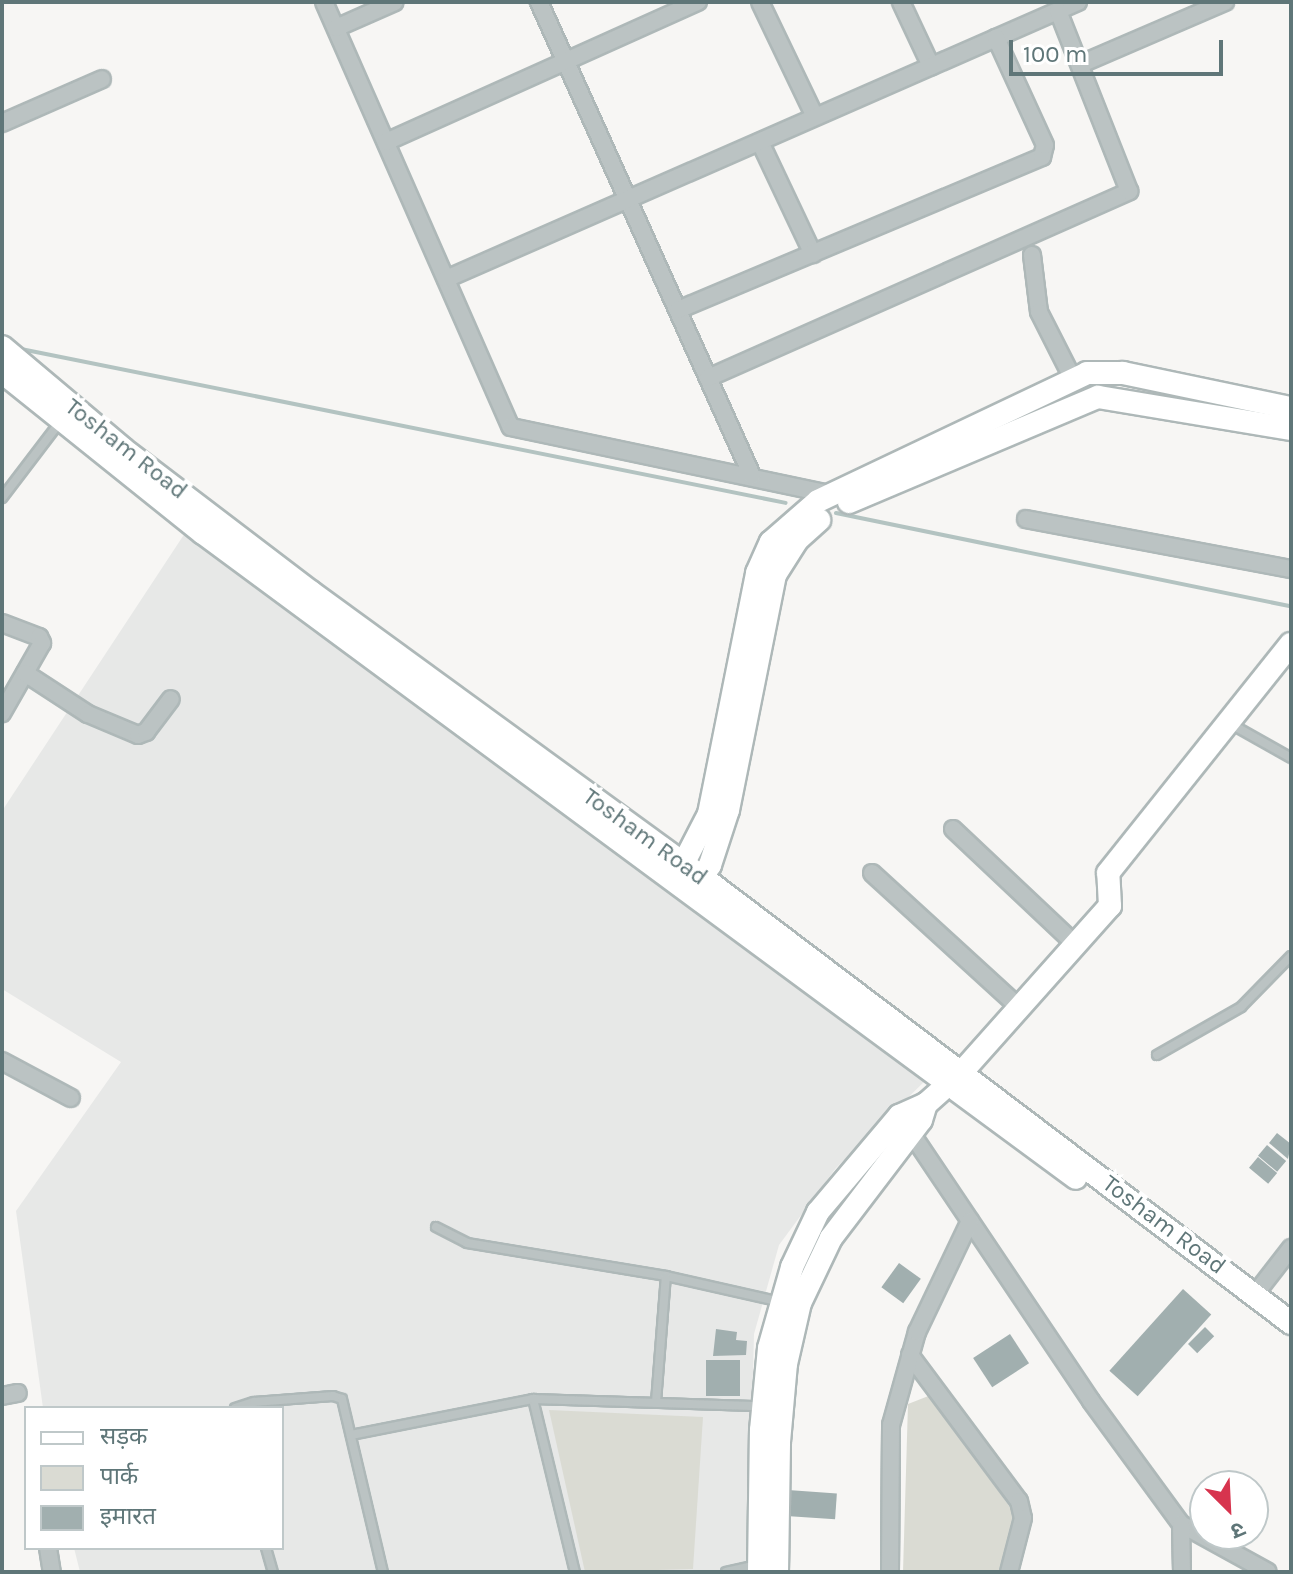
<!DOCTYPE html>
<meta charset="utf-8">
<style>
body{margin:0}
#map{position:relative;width:1293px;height:1574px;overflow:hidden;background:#f7f6f4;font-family:Karla,"Noto Sans Devanagari",sans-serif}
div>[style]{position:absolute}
.built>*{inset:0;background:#e7e8e7}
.green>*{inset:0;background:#dadbd3}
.stream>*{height:4px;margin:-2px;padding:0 2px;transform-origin:2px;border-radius:2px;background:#b3c3c1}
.building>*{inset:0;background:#a1afaf;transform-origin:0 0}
.roads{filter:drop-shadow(2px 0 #aeb8b8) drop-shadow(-2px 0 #aeb8b8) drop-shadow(0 2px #aeb8b8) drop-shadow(0 -2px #aeb8b8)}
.lane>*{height:8px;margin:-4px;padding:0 4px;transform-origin:4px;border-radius:4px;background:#bbc3c3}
.street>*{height:16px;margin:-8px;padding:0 8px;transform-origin:8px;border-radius:8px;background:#bbc3c3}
.secondary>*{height:22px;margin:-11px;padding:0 11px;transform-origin:11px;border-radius:11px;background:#fff}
span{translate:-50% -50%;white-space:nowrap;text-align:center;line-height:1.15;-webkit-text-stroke:8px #fff;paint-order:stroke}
.street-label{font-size:24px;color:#5f7678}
.frame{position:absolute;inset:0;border:4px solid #5f7678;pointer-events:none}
.legend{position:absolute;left:24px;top:1406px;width:260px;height:144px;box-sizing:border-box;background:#fff;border:2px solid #bfc8c9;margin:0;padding:10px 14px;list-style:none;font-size:24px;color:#5f7678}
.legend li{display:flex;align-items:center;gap:16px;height:40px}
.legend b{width:40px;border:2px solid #bfc8c9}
.north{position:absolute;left:1189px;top:1470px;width:80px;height:80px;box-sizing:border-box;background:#fff;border:2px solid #bfc8c9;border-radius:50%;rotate:156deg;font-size:22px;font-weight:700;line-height:32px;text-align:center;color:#5f7678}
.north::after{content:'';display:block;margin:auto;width:28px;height:36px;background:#d7344e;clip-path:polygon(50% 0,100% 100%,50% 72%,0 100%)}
.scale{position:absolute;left:1009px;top:40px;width:214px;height:36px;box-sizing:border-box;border:4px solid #5f7678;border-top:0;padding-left:10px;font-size:24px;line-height:28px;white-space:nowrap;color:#5f7678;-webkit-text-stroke:6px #fff;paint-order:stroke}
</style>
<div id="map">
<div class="built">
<i style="clip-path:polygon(187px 530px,928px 1078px,836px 1168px,779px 1245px,754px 1334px,748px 1572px,80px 1572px,74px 1548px,282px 1548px,282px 1408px,43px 1408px,16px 1211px,121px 1062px,2px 989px,2px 811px)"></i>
</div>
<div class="green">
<i style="clip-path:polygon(931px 1395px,1016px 1516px,1002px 1572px,903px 1572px,908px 1404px)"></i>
<i style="clip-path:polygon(549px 1410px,703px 1417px,693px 1569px,585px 1572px)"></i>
</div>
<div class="stream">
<i style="left:16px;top:348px;width:785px;rotate:11.38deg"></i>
<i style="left:836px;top:513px;width:464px;rotate:11.6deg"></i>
</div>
<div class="building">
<i style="clip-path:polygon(1277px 1133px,1291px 1144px,1288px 1159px,1269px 1143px)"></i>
<i style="left:1267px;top:1145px;width:25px;height:14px;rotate:40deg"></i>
<i style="left:1258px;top:1157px;width:25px;height:14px;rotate:40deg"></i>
<i style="left:899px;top:1263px;width:27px;height:30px;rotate:36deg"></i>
<i style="left:1183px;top:1289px;width:38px;height:110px;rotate:42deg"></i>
<i style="left:1205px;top:1327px;width:13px;height:24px;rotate:45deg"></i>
<i style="clip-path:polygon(716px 1329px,737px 1332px,736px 1340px,747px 1341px,746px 1355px,713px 1356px)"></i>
<i style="left:1010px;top:1334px;width:35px;height:44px;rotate:57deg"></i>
<i style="left:706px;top:1360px;width:34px;height:36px"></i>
<i style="left:788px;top:1490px;width:49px;height:26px;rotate:4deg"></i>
</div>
<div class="roads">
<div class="lane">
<i style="left:2px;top:498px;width:96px;rotate:-52.7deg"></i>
<i style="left:1229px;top:723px;width:71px;rotate:29.4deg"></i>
<i style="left:1157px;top:1055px;width:97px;rotate:-29.7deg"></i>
<i style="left:1241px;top:1007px;width:71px;rotate:-45.6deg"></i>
<i style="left:436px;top:1227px;width:35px;rotate:27deg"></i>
<i style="left:467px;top:1243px;width:202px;rotate:9.4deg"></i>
<i style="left:666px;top:1276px;width:118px;rotate:12.7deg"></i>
<i style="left:533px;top:1399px;width:178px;rotate:76.4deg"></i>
<i style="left:656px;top:1402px;width:126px;rotate:-85.5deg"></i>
<i style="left:235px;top:1408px;width:20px;rotate:-18deg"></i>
<i style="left:254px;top:1402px;width:79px;rotate:-4.3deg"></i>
<i style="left:333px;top:1396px;width:9px;rotate:18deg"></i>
<i style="left:342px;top:1399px;width:178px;rotate:76.7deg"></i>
<i style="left:351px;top:1435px;width:186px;rotate:-11.2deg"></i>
<i style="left:533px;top:1399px;width:228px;rotate:1.8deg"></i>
<i style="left:266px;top:1548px;width:25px;rotate:74deg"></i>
<i style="left:726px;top:1572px;width:31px;rotate:-13deg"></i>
</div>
<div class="street">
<i style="left:324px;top:2px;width:464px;rotate:66.3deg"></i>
<i style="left:511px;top:427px;width:330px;rotate:11.9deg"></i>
<i style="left:539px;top:2px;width:520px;rotate:65.8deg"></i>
<i style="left:760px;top:2px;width:127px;rotate:64.4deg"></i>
<i style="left:901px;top:2px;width:71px;rotate:64.9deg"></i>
<i style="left:336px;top:28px;width:64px;rotate:-23.8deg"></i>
<i style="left:1081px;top:64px;width:157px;rotate:-23.3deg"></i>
<i style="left:2px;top:123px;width:109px;rotate:-23.7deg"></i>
<i style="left:386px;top:142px;width:342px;rotate:-24.2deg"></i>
<i style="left:760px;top:142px;width:124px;rotate:64.7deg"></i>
<i style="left:1032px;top:255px;width:57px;rotate:83deg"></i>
<i style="left:1039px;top:312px;width:75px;rotate:63.1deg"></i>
<i style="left:446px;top:279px;width:690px;rotate:-23.67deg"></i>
<i style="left:678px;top:310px;width:395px;rotate:-22.8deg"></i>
<i style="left:1042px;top:157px;width:12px;rotate:-76deg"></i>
<i style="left:1045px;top:145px;width:118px;rotate:-114.6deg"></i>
<i style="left:708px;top:378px;width:461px;rotate:-23.9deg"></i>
<i style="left:1129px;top:191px;width:193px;rotate:-111.5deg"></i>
<i style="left:1026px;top:519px;width:270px;rotate:10.7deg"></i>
<i style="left:2px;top:623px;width:40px;rotate:21deg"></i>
<i style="left:39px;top:637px;width:7px;rotate:63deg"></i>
<i style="left:42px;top:643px;width:81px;rotate:119.7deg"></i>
<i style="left:25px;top:673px;width:75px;rotate:33.1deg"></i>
<i style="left:88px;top:714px;width:54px;rotate:22.8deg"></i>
<i style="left:138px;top:735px;width:9px;rotate:-21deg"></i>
<i style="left:146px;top:732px;width:41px;rotate:-52.9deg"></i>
<i style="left:953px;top:829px;width:168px;rotate:43.3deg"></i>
<i style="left:872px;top:873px;width:200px;rotate:42.4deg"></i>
<i style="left:2px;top:1061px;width:78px;rotate:28.2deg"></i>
<i style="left:907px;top:1127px;width:330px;rotate:56.1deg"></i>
<i style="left:1091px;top:1401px;width:152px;rotate:53.8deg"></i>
<i style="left:1181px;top:1524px;width:99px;rotate:28.9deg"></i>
<i style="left:1256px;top:1293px;width:57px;rotate:-52.1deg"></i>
<i style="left:910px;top:1355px;width:182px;rotate:53.3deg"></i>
<i style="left:1019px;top:1501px;width:17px;rotate:77deg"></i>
<i style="left:1023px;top:1518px;width:56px;rotate:104.5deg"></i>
<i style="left:2px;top:1396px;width:16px;rotate:-11deg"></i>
<i style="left:1181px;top:1524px;width:48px;rotate:88.8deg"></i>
<i style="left:48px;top:1548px;width:24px;rotate:81deg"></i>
<i style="left:890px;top:1572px;width:147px;rotate:-89.6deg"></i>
<i style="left:891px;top:1425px;width:97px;rotate:-74.4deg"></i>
<i style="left:917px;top:1332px;width:123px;rotate:-64.5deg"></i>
</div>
<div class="secondary">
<i style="left:2px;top:347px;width:158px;rotate:40.1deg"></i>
<i style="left:123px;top:449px;width:236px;rotate:37.3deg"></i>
<i style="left:311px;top:592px;width:484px;rotate:36.1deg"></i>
<i style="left:702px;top:877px;width:739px;rotate:37.13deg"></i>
<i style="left:2px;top:372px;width:258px;rotate:38.7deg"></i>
<i style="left:203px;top:533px;width:1085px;rotate:36.46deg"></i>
<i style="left:849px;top:502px;width:270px;rotate:-22.9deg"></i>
<i style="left:1098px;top:397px;width:196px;rotate:9.4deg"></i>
<i style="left:677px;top:876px;width:70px;rotate:-62.7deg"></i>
<i style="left:709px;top:814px;width:246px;rotate:-78.7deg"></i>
<i style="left:757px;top:573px;width:34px;rotate:-66deg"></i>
<i style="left:771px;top:542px;width:62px;rotate:-41.1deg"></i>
<i style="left:818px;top:501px;width:298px;rotate:-25.4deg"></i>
<i style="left:1087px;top:373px;width:36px"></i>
<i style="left:1123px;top:373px;width:172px;rotate:11.8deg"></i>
<i style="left:694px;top:888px;width:28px;rotate:-55deg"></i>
<i style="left:710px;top:865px;width:58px;rotate:-71.9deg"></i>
<i style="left:728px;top:810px;width:240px;rotate:-78.7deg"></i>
<i style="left:775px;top:575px;width:41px;rotate:-57.8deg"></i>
<i style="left:797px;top:540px;width:30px;rotate:-42deg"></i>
<i style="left:759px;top:1572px;width:142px;rotate:-89.2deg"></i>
<i style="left:761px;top:1430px;width:82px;rotate:-84.4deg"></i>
<i style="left:769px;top:1348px;width:84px;rotate:-74.1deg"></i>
<i style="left:792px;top:1267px;width:61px;rotate:-64.7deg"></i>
<i style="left:818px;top:1212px;width:126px;rotate:-49.8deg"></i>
<i style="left:899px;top:1116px;width:30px;rotate:-24deg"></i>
<i style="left:926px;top:1104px;width:47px;rotate:-41.5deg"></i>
<i style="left:961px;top:1073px;width:224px;rotate:-48.3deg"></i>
<i style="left:1110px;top:906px;width:33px;rotate:-93deg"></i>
<i style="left:1108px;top:873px;width:293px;rotate:-51.4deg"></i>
<i style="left:777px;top:1572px;width:130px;rotate:-89.1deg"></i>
<i style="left:779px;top:1442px;width:78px;rotate:-84.9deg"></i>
<i style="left:786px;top:1364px;width:63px;rotate:-77.1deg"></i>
<i style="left:800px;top:1303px;width:72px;rotate:-64.5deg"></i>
<i style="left:831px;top:1238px;width:148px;rotate:-52.7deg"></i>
<i style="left:921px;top:1120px;width:17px;rotate:-73deg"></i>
</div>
</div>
<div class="street-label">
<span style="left:126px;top:449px;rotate:38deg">Tosham Road</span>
<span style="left:645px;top:837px;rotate:36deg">Tosham Road</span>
<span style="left:1164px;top:1225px;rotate:37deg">Tosham Road</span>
</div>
<div class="frame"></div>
<ul class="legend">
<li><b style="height:10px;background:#fff"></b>सड़क</li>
<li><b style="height:22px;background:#dadbd3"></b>पार्क</li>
<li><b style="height:22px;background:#a1afaf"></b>इमारत</li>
</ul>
<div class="north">उ</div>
<div class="scale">100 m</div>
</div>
